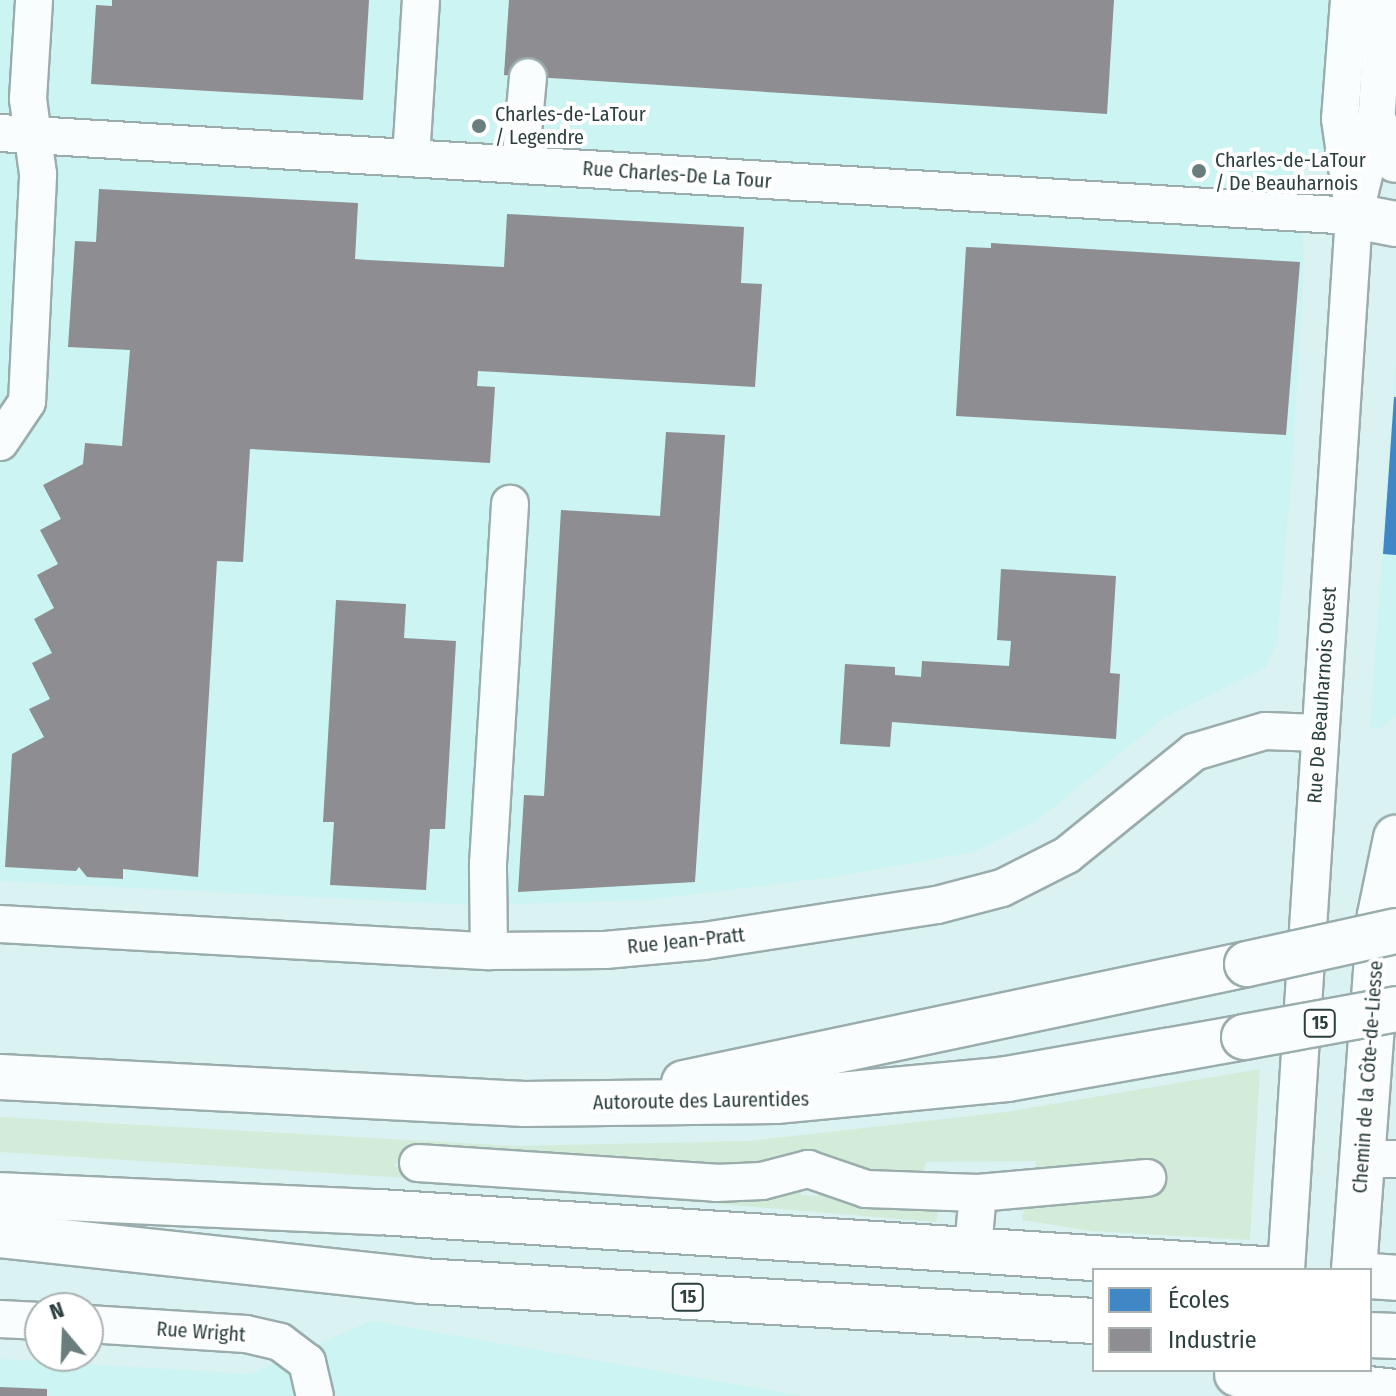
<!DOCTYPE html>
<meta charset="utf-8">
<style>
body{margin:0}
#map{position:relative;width:1396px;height:1396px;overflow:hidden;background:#daf2f1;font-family:"Fira Sans Condensed",sans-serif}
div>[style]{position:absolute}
.built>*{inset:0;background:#cbf4f3}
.green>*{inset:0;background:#d2ecd9}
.schools>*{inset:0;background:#3f88c5}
.industry>*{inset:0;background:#8d8d92}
.roads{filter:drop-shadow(2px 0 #9aacac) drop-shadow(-2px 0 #9aacac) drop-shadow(0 2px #9aacac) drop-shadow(0 -2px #9aacac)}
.minor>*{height:36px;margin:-18px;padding:0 18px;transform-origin:18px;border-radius:18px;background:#f9fdfd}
.major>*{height:44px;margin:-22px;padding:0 22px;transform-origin:22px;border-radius:22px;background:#f9fdfd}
.highway>*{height:44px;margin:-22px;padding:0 22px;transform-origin:22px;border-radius:22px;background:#f9fdfd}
.bridges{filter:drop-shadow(2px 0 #9aacac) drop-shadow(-2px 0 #9aacac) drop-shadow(0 2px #9aacac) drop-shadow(0 -2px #9aacac)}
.highway-bridge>*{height:44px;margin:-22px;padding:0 22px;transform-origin:22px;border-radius:22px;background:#f9fdfd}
.dots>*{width:22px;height:22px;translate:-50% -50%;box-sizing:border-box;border:4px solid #fff;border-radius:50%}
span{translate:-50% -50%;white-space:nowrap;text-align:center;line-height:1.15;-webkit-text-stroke:8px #fff;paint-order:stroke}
.shield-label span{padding:2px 6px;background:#fff;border:2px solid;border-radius:6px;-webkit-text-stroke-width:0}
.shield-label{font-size:18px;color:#2d3f3f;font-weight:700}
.poi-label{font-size:20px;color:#2d3f3f}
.left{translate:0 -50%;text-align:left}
.street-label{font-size:20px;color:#2d3f3f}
.legend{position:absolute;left:1092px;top:1268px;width:280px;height:104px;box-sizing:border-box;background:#fff;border:2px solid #abb2b2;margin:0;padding:10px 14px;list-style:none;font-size:24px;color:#2d3f3f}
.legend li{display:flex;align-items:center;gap:16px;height:40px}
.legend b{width:40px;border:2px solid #abb2b2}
.north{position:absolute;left:24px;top:1292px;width:80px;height:80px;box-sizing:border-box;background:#fff;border:2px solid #abb2b2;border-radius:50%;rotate:341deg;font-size:22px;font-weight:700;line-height:32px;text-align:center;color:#2d3f3f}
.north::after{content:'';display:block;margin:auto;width:28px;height:36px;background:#6a7e7d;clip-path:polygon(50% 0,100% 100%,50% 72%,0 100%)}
</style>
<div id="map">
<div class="built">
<i style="clip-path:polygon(0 0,1396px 0,1396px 167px,1299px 163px,1304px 260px,1292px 469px,1277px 643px,1265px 668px,1165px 717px,1036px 821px,973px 852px,833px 877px,645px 900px,472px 905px,0 881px)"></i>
<i style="clip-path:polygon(1396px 359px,1396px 716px,1379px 729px,1370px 728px)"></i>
<i style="clip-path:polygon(371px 1321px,802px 1396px,0 1396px,0 1359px,250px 1374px)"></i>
</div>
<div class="green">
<i style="clip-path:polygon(1260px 1069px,1250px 1240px,1092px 1231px,1022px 1220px,1025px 1204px,1160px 1191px,1158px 1160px,1038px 1176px,1035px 1161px,926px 1162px,923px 1175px,889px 1176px,808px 1151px,746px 1168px,407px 1157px,394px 1165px,407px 1172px,801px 1181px,801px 1195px,818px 1196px,819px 1185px,930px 1208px,938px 1212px,936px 1222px,407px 1178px,0 1152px,0 1117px,514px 1146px,749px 1141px,1006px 1112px)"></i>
</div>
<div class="schools">
<i style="clip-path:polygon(1394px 397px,1396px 397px,1396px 555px,1383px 554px)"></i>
</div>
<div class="industry">
<i style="clip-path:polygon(112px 0,369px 0,363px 100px,91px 84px,96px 5px,112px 6px)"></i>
<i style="clip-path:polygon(509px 0,1114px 0,1107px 114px,504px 75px)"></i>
<i style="clip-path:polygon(99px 189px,358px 203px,355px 259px,368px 260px,504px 267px,507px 214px,744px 227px,741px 283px,762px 284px,755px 387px,478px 371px,477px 386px,495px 387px,490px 463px,250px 449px,243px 562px,217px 561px,198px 877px,123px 869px,123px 879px,87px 877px,79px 867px,76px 871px,5px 867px,12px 754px,44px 737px,29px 709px,50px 699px,32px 663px,52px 653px,34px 619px,54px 608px,37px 575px,58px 564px,40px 530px,61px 519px,43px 485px,83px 464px,85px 443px,122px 446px,130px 350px,68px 347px,75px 241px,96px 242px)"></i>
<i style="clip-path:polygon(991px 243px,1300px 262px,1286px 435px,956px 416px,966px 247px,991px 248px)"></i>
<i style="clip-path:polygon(666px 432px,725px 435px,695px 882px,518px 892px,524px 795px,544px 796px,561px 510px,660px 516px)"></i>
<i style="clip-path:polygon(1001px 569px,1116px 576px,1110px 673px,1120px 674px,1116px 739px,892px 722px,890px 747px,840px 744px,845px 664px,895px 667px,895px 675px,921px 677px,922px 661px,1009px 666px,1011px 641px,997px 640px)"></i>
<i style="clip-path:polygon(336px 600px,406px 604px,404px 638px,456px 641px,445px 829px,430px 829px,426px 890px,330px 885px,334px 822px,323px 822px)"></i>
<i style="clip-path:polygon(0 1387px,47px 1389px,47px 1396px,0 1396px)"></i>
</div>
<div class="roads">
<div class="minor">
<i style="left:1349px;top:0;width:119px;rotate:94.3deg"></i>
<i style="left:1340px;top:119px;width:77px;rotate:81.8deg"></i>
<i style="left:0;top:133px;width:1357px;rotate:3.51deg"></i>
<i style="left:411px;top:158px;width:158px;rotate:-86.4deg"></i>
<i style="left:520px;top:165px;width:88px;rotate:-84.8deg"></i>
<i style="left:0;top:442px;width:48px;rotate:-56deg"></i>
<i style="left:27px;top:402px;width:228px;rotate:-87.2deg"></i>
<i style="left:38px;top:174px;width:76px;rotate:-97.6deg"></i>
<i style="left:28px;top:99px;width:99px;rotate:-86.5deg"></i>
<i style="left:0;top:924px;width:490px;rotate:3.2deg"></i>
<i style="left:489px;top:951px;width:116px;rotate:-0.5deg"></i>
<i style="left:605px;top:950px;width:99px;rotate:-5.2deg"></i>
<i style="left:704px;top:941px;width:236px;rotate:-8.8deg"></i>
<i style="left:937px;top:905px;width:67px;rotate:-14.7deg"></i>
<i style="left:1002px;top:888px;width:73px;rotate:-26.9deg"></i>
<i style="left:1067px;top:855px;width:164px;rotate:-39deg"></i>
<i style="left:1194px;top:752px;width:74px;rotate:-16.5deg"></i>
<i style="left:1265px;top:731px;width:55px;rotate:2.1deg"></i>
<i style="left:489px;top:951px;width:87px;rotate:-90.7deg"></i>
<i style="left:488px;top:864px;width:361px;rotate:-86.5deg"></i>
<i style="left:1362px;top:1158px;width:34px;rotate:2deg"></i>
<i style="left:418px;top:1163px;width:299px;rotate:3.8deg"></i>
<i style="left:716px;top:1183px;width:46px;rotate:-2.5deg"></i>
<i style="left:762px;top:1181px;width:48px;rotate:-14.6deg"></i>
<i style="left:808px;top:1169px;width:61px;rotate:19deg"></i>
<i style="left:866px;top:1189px;width:112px;rotate:2deg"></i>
<i style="left:978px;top:1193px;width:170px;rotate:-5.1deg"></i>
<i style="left:973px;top:1248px;width:55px;rotate:-84.8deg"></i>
<i style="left:1286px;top:1270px;width:1056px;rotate:-86.31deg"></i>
<i style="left:1354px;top:216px;width:93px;rotate:-76.3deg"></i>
<i style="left:1376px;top:126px;width:126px;rotate:-86.4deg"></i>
<i style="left:0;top:1319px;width:40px;rotate:2.9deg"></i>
<i style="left:88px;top:1324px;width:158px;rotate:3.6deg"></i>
<i style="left:246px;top:1334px;width:35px;rotate:13deg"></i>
<i style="left:280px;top:1342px;width:34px;rotate:37deg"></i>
<i style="left:307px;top:1362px;width:35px;rotate:77deg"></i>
</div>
<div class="major">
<i style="left:1376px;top:126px;width:39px;rotate:60deg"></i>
<i style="left:1354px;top:216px;width:43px;rotate:10.8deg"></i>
<i style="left:1354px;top:1270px;width:356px;rotate:-85.8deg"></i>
<i style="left:1380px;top:915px;width:79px;rotate:-78.3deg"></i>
</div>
<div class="highway">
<i style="left:0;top:1077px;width:525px;rotate:2.95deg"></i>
<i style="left:524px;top:1104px;width:252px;rotate:-0.7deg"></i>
<i style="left:776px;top:1101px;width:232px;rotate:-5.4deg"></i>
<i style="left:1007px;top:1079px;width:241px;rotate:-10deg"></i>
<i style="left:684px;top:1083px;width:575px;rotate:-11.93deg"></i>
<i style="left:0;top:1195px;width:379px;rotate:2.6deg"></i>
<i style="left:379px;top:1212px;width:902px;rotate:3.69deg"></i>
<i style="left:0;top:1235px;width:424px;rotate:6.2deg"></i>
<i style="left:421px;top:1281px;width:674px;rotate:3.4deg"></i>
<i style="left:1370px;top:1276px;width:26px;rotate:4deg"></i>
<i style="left:1370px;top:1335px;width:26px;rotate:2deg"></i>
</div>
</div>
<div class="bridges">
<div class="highway-bridge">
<i style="left:1247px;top:964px;width:153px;rotate:-12.5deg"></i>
<i style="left:1244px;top:1037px;width:155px;rotate:-10.4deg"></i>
<i style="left:1237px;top:1374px;width:160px;rotate:6.5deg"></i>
</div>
</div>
<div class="dots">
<i style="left:479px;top:126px;background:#6a7e7d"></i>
<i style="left:1199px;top:171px;background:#6a7e7d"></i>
</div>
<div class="shield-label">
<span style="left:1320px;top:1023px">15</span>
<span style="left:688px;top:1297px">15</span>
</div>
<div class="poi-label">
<span class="left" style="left:495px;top:126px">Charles-de-LaTour<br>/ Legendre</span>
<span class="left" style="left:1215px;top:172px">Charles-de-LaTour<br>/ De Beauharnois</span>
</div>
<div class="street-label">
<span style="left:677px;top:175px;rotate:4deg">Rue Charles-De La Tour</span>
<span style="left:1322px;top:695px;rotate:-86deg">Rue De Beauharnois Ouest</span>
<span style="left:686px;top:941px;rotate:-6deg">Rue Jean-Pratt</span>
<span style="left:1368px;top:1077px;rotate:-86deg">Chemin de la Côte-de-Liesse</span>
<span style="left:701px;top:1101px;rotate:-1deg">Autoroute des Laurentides</span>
<span style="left:201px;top:1332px;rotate:4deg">Rue Wright</span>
</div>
<ul class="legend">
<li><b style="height:22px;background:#3f88c5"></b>Écoles</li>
<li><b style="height:22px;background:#8d8d92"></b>Industrie</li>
</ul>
<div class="north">N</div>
</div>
